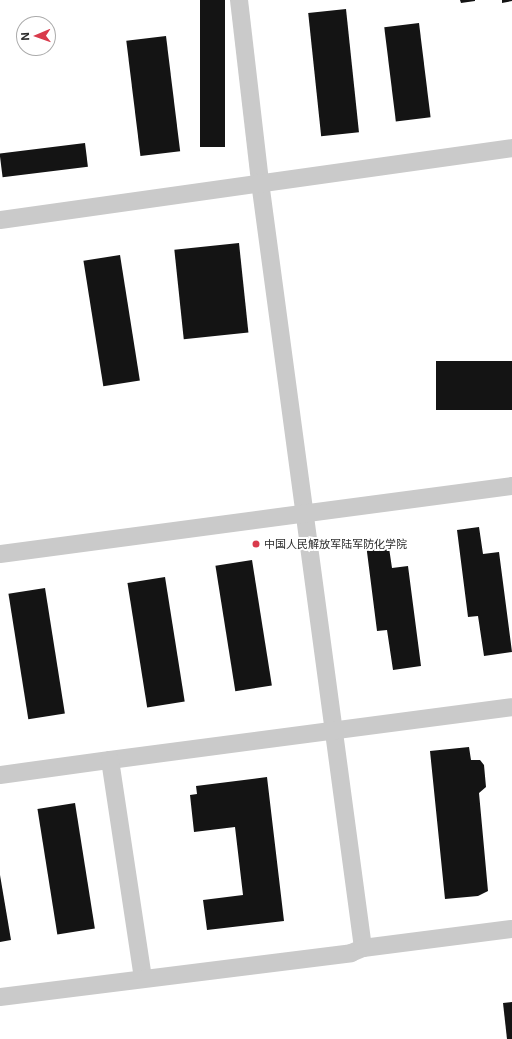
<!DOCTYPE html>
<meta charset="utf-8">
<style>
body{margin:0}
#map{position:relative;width:512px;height:1039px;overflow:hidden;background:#fff;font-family:Inter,"Noto Sans SC",sans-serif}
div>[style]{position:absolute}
.building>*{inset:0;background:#141414;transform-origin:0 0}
.minor>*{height:18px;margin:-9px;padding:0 9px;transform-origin:9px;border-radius:9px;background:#cacaca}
.dots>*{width:11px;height:11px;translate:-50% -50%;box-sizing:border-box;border:2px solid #fff;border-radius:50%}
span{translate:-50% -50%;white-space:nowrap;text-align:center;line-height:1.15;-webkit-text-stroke:4px #fff;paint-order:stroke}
.poi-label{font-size:11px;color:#2d2d2d}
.left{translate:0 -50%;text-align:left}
.north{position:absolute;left:16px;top:16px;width:40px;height:40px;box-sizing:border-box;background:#fff;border:1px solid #ababab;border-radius:50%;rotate:268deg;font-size:11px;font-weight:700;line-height:16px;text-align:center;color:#2d2d2d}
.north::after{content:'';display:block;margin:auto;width:14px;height:18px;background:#d93b4c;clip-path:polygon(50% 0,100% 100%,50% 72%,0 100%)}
</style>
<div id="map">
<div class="building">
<i style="left:200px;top:0;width:25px;height:147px"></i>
<i style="clip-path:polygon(460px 0,475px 0,475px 1px,461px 3px)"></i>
<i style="clip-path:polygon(502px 0,512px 0,512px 1px,502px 3px)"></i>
<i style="left:346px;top:9px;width:124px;height:38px;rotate:84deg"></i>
<i style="left:419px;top:23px;width:95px;height:35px;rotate:83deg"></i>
<i style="left:166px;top:36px;width:116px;height:40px;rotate:83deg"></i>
<i style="left:85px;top:143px;width:24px;height:86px;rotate:83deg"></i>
<i style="left:239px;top:243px;width:90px;height:65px;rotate:84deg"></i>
<i style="left:120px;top:255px;width:127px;height:37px;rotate:81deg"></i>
<i style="left:512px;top:361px;width:49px;height:76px;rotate:90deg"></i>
<i style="clip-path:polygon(479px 527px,483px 554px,499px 552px,512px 652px,484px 656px,478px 616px,468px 617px,457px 530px)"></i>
<i style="clip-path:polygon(388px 541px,392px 568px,408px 566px,421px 666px,393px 670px,387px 630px,377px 631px,366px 544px)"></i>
<i style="left:252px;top:560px;width:127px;height:37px;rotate:81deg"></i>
<i style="left:165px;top:577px;width:126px;height:38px;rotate:81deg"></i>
<i style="left:45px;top:588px;width:127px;height:37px;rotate:81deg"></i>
<i style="clip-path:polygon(469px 747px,471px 760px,480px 760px,484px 765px,486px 787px,479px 793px,488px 891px,478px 896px,445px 899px,430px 751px)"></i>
<i style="clip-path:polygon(267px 777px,284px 921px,207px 930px,203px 900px,243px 895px,235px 827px,194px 832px,190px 795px,197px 794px,196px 786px)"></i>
<i style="left:75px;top:803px;width:127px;height:38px;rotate:81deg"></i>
<i style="clip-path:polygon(0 875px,11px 940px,0 942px)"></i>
<i style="clip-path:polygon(512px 1002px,512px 1039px,507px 1039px,503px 1003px)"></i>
</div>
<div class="minor">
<i style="left:239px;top:0;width:183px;rotate:83.4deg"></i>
<i style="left:260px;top:182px;width:773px;rotate:82.34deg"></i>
<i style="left:0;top:220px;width:517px;rotate:-8deg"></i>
<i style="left:0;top:554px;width:516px;rotate:-7.57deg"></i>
<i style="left:110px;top:760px;width:405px;rotate:-7.5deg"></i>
<i style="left:0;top:775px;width:111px;rotate:-7.8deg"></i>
<i style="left:110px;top:760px;width:219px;rotate:81.4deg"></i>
<i style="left:0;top:997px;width:354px;rotate:-7.1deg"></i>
<i style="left:351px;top:953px;width:13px;rotate:-23deg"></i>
<i style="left:363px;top:948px;width:150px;rotate:-7.3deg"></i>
</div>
<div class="dots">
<i style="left:256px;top:544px;background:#d93b4c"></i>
</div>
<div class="poi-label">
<span class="left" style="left:264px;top:544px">中国人民解放军陆军防化学院</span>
</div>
<div class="north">N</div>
</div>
